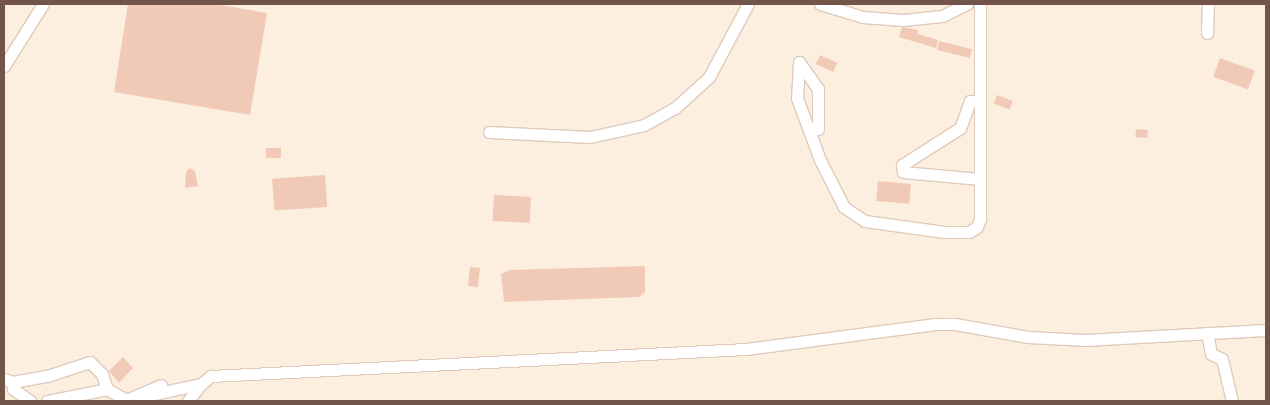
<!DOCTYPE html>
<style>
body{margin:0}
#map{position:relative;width:1270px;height:405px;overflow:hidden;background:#fcefdf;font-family:Overpass,sans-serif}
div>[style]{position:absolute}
.building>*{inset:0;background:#f1cab7;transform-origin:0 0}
.roads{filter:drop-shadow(1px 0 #dfcabc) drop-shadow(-1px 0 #dfcabc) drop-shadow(0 1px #dfcabc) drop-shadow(0 -1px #dfcabc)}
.street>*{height:11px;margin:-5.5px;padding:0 5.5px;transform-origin:5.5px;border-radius:5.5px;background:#fff}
span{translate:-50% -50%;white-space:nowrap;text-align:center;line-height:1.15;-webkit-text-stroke:5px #fff3e5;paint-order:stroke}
.frame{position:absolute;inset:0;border:5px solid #725448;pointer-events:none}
</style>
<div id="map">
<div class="building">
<i style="clip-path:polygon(128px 4px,215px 4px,267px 13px,250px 115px,114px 92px)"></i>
<i style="clip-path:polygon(902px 27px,918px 30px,918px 34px,938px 40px,936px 48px,899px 37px)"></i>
<i style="left:939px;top:41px;width:34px;height:9px;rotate:14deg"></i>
<i style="left:820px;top:55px;width:19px;height:10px;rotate:25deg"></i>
<i style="left:1220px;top:58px;width:37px;height:20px;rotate:20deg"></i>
<i style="left:997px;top:95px;width:17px;height:9px;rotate:21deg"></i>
<i style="left:1136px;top:129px;width:12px;height:8px;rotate:5deg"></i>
<i style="left:281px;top:148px;width:10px;height:15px;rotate:90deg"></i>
<i style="clip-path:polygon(190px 168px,195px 171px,198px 186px,185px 188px,186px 172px)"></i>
<i style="left:325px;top:175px;width:32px;height:53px;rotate:86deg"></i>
<i style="left:878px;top:181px;width:33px;height:20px;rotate:5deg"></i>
<i style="left:494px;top:195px;width:37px;height:26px;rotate:3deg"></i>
<i style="clip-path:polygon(645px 266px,645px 292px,639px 297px,504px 302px,501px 274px,510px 270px)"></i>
<i style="left:470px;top:267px;width:10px;height:19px;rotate:6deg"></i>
<i style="clip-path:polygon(123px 357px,133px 368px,119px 383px,109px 371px)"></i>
</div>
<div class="roads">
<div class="street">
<i style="left:820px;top:4px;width:45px;rotate:16.8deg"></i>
<i style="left:863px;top:17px;width:40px;rotate:4.3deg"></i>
<i style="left:903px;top:20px;width:39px;rotate:-6deg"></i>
<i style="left:942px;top:16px;width:28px;rotate:-26deg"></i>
<i style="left:1207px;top:33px;width:29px;rotate:-88deg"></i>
<i style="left:4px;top:66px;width:73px;rotate:-57.8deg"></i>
<i style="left:980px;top:101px;width:10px;rotate:180deg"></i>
<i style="left:970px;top:101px;width:29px;rotate:110deg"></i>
<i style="left:960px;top:128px;width:69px;rotate:147.5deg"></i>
<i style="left:902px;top:165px;width:7px;rotate:82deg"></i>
<i style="left:903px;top:172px;width:77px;rotate:5.2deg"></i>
<i style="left:818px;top:129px;width:40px;rotate:-90deg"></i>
<i style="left:818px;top:89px;width:33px;rotate:-125deg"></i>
<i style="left:799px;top:62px;width:36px;rotate:93deg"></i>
<i style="left:797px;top:98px;width:66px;rotate:69.6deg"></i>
<i style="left:820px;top:160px;width:53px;rotate:62.9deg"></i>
<i style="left:844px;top:207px;width:25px;rotate:34deg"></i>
<i style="left:865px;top:221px;width:80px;rotate:7.9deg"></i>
<i style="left:944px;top:232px;width:25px"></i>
<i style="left:969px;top:232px;width:9px;rotate:-32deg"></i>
<i style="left:977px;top:227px;width:9px;rotate:-69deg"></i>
<i style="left:980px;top:219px;width:215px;rotate:-90deg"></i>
<i style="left:489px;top:132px;width:101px;rotate:2.8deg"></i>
<i style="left:590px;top:137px;width:55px;rotate:-12.5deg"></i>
<i style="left:644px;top:125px;width:35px;rotate:-29deg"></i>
<i style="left:675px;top:108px;width:46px;rotate:-42.4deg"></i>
<i style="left:709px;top:77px;width:83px;rotate:-61.9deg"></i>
<i style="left:1207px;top:333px;width:21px;rotate:79deg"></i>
<i style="left:1211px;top:354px;width:12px;rotate:24deg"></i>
<i style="left:1222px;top:359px;width:43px;rotate:76.6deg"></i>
<i style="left:4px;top:379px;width:9px;rotate:21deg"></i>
<i style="left:12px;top:382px;width:36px;rotate:-10deg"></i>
<i style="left:47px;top:376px;width:45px;rotate:-18deg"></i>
<i style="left:90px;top:362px;width:17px;rotate:45deg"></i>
<i style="left:102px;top:374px;width:16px;rotate:72deg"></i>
<i style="left:12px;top:382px;width:7px;rotate:82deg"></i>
<i style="left:13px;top:389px;width:21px;rotate:35deg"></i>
<i style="left:126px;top:400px;width:77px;rotate:-12deg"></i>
<i style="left:201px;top:384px;width:13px;rotate:-39deg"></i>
<i style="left:211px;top:376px;width:536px;rotate:-2.89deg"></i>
<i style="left:746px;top:349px;width:193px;rotate:-7.5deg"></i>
<i style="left:937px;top:324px;width:18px"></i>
<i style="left:955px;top:324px;width:74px;rotate:10.1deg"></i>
<i style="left:1028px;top:337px;width:57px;rotate:3deg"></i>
<i style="left:1085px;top:340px;width:181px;rotate:-3.2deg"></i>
<i style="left:47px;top:401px;width:61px;rotate:-11.3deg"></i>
<i style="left:107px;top:389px;width:22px;rotate:30deg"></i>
<i style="left:126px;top:400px;width:38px;rotate:-23deg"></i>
<i style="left:188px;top:401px;width:21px;rotate:-53deg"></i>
</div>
</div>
<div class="frame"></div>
</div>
